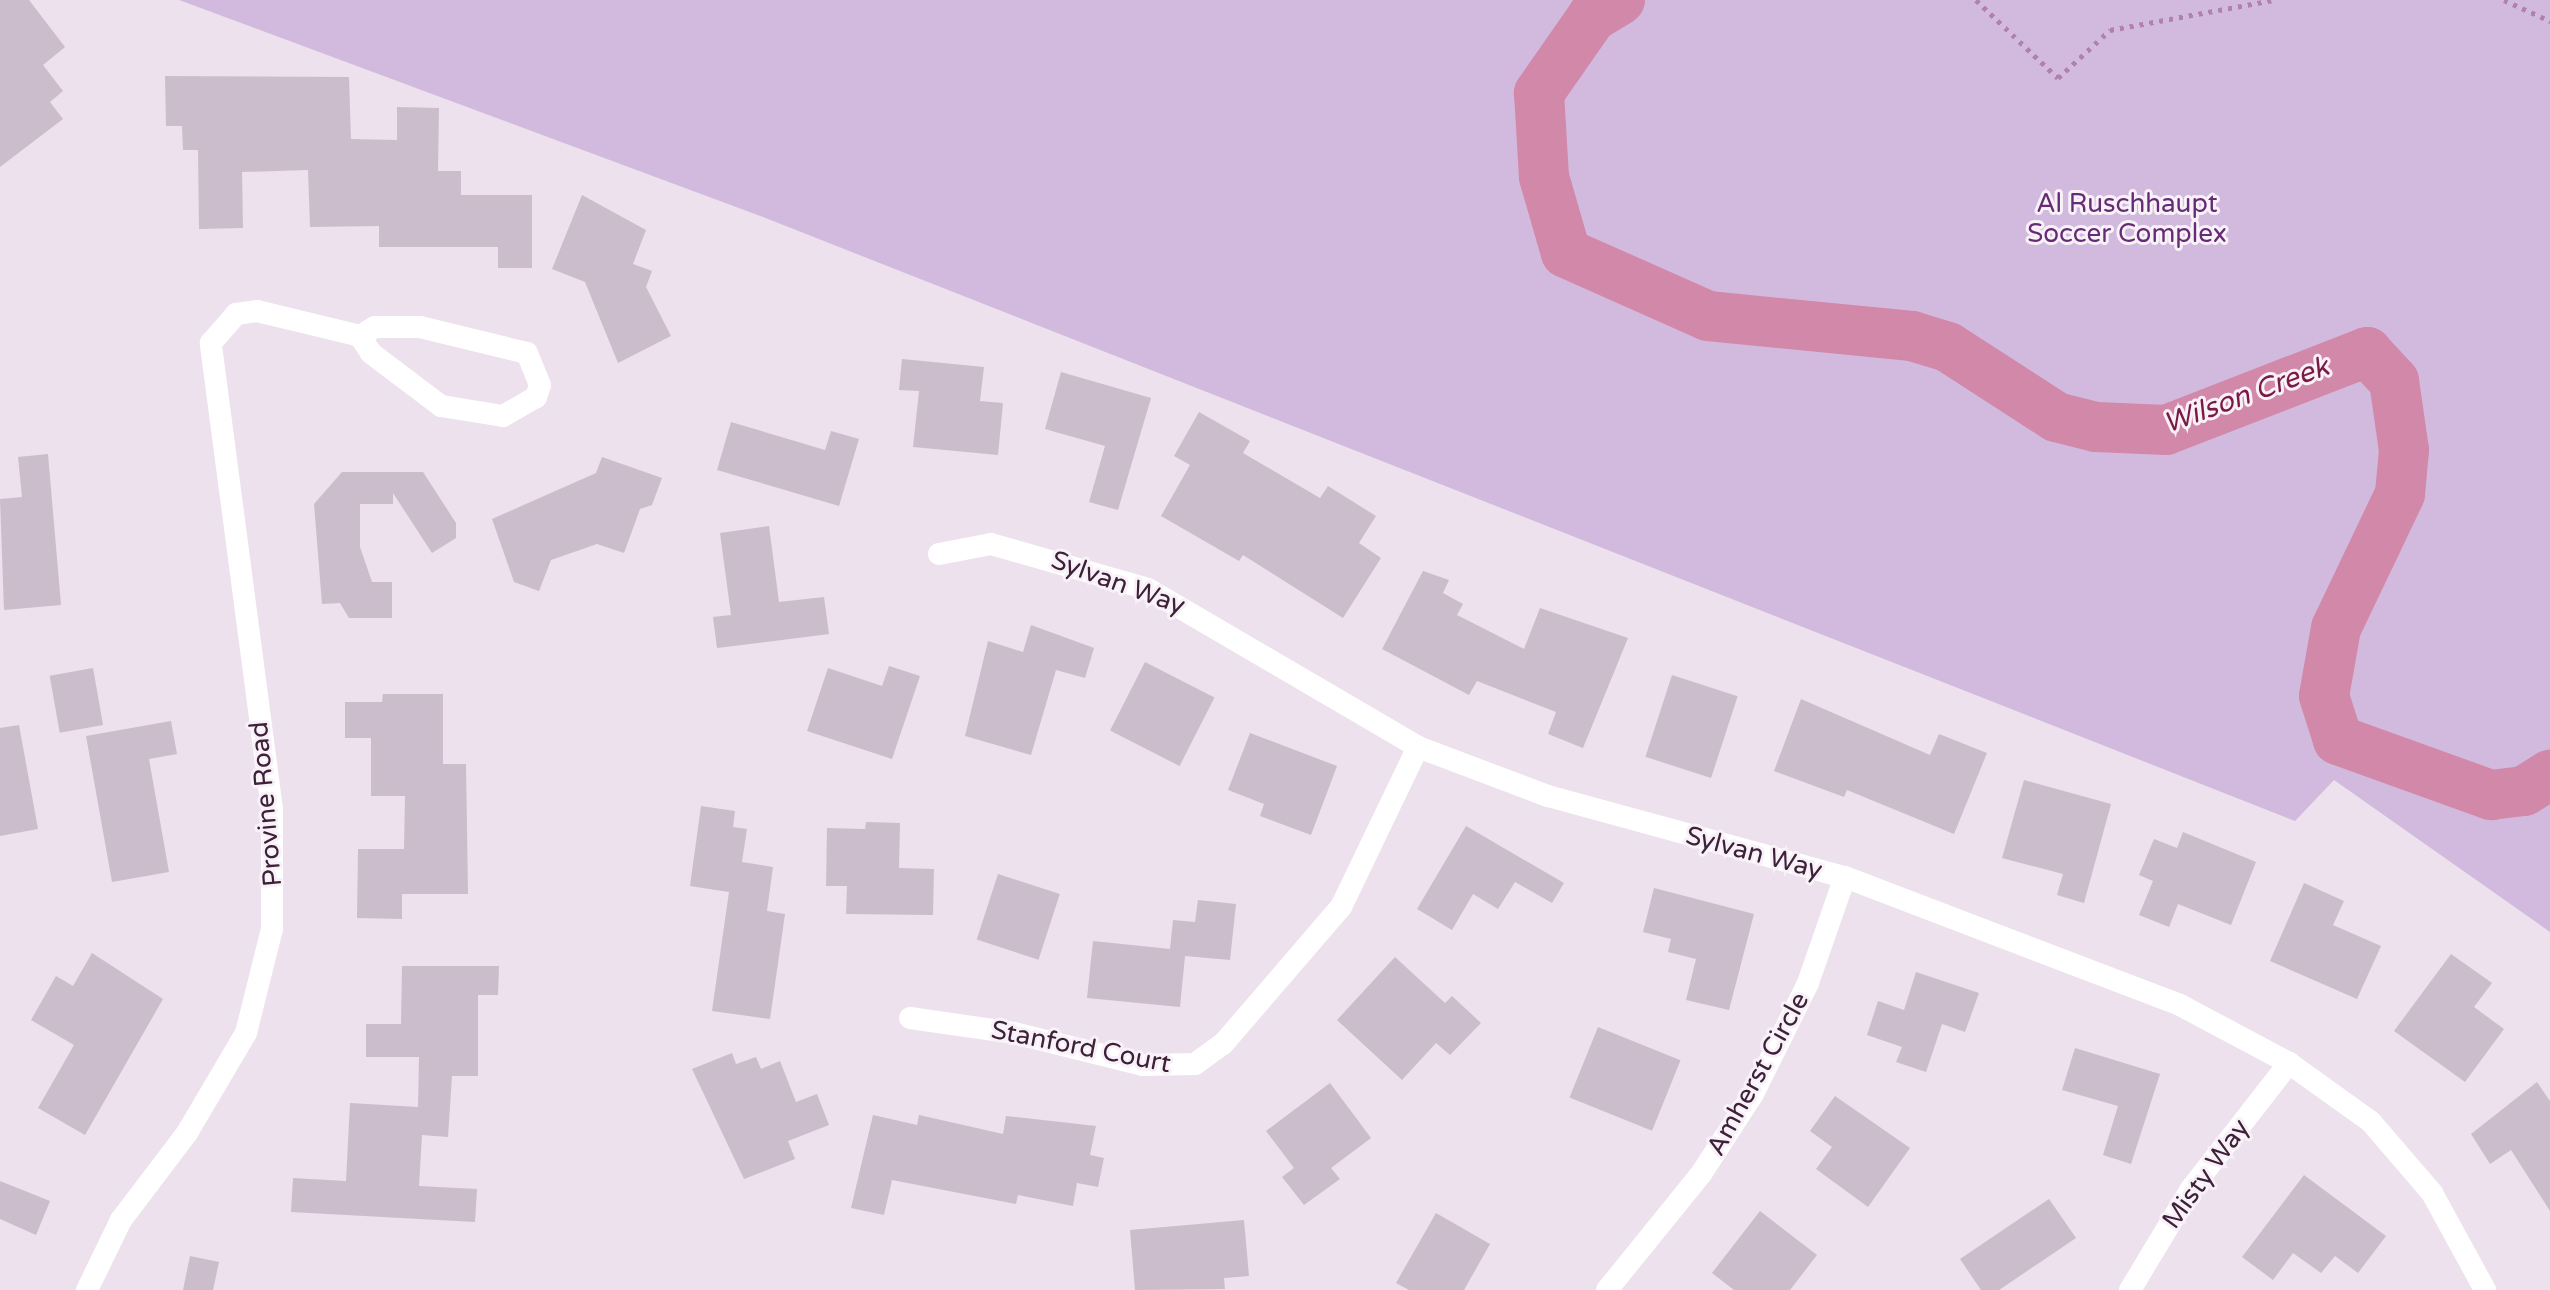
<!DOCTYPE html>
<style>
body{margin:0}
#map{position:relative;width:2550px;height:1290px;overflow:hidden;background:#ece1ec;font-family:"Varela Round",sans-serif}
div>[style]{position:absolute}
.green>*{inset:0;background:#d2bade}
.river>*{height:50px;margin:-25px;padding:0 25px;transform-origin:25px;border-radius:25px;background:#d288a9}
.building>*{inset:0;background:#ccbdcd;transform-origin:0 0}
.path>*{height:5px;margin-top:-2.5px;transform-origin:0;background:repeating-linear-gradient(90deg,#b081ac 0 4px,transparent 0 10px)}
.street>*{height:22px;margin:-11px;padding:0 11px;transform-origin:11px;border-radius:11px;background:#fff}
span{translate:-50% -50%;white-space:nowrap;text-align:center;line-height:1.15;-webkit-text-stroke:6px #f8f2f8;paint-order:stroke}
.park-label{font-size:26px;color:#652b75}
.street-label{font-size:26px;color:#3d2139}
.water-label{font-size:28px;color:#7a1a43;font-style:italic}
</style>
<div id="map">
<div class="green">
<i style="clip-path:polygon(179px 0,2550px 0,2550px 932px,2334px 780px,2295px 821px,763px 217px)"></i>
</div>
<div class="river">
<i style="left:1620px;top:0;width:33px;rotate:149deg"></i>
<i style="left:1592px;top:17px;width:93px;rotate:124.9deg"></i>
<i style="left:1539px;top:93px;width:84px;rotate:86.6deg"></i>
<i style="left:1544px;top:177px;width:79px;rotate:73.9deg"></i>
<i style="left:1566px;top:253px;width:155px;rotate:23.9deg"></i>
<i style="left:1708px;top:316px;width:205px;rotate:5.6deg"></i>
<i style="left:1912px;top:336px;width:38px;rotate:17deg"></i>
<i style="left:1948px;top:347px;width:129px;rotate:32.9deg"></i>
<i style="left:2056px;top:417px;width:41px;rotate:14deg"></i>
<i style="left:2096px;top:427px;width:70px;rotate:2.5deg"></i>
<i style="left:2166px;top:430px;width:216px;rotate:-21.2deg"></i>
<i style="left:2367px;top:352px;width:40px;rotate:47deg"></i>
<i style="left:2394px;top:381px;width:70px;rotate:81.8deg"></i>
<i style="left:2404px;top:450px;width:44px;rotate:95.2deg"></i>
<i style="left:2400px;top:494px;width:148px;rotate:115.5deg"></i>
<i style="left:2336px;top:628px;width:69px;rotate:100deg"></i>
<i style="left:2324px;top:696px;width:46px;rotate:72.3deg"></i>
<i style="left:2338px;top:740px;width:163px;rotate:19.8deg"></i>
<i style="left:2491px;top:795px;width:33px;rotate:-7deg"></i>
<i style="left:2524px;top:791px;width:31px;rotate:-32deg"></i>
</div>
<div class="building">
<i style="clip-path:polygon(0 0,29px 0,65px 47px,43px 65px,63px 91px,50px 102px,63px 119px,0 167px)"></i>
<i style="clip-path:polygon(165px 76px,349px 77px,351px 139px,397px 140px,397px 107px,439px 108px,438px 171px,461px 171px,461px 195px,532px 195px,532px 268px,498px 268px,498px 247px,379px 247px,379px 226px,310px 227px,308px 170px,242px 172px,243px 228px,199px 229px,198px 150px,183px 150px,182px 126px,166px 126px)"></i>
<i style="clip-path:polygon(582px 195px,646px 230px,633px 264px,652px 271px,646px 287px,671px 336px,618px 363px,585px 282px,552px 269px)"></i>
<i style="clip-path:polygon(902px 359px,984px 367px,980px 401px,1003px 403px,998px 455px,913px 447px,919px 391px,899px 390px)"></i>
<i style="clip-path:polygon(1061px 372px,1151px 398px,1118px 510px,1089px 502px,1105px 446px,1045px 429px)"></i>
<i style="clip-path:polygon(1199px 412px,1250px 441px,1243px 453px,1320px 498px,1328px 486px,1376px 516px,1359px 543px,1381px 558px,1343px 618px,1243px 555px,1239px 561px,1161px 516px,1190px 465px,1174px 456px)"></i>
<i style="clip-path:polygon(731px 422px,825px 450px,831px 431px,859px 439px,839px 506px,717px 470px)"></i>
<i style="clip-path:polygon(48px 454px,61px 605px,4px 610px,0 499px,22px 497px,18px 457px)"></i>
<i style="clip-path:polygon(602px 457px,662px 478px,652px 505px,640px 509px,624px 553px,597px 544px,551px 560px,539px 591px,514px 582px,492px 519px,596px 473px)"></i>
<i style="clip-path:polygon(342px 472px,423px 472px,456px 523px,456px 538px,432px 553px,393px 493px,393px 504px,360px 504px,360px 547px,372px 582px,392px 582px,392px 618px,349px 618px,340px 603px,322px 604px,314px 504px)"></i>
<i style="clip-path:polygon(769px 526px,779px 602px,824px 597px,829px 634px,717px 648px,713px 617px,731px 615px,720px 533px)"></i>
<i style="clip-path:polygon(1423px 571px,1449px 580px,1443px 593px,1463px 604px,1457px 615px,1524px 649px,1540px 608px,1628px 638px,1583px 748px,1548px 734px,1556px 712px,1477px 681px,1469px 695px,1382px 649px)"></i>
<i style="clip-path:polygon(1031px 625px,1094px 648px,1085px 678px,1056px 670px,1031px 755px,965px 736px,988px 641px,1023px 652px)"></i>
<i style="left:1145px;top:662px;width:78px;height:77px;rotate:27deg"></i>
<i style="clip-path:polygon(889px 666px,920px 676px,892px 759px,807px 731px,828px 668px,882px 686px)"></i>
<i style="left:93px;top:668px;width:58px;height:44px;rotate:80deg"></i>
<i style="left:1672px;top:675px;width:69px;height:86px;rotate:18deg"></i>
<i style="clip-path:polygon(383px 694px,443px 694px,443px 764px,466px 764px,468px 894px,402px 894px,402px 919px,357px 918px,358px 849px,404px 849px,405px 796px,371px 796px,371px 738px,345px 738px,345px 702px,382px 702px)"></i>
<i style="clip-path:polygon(1801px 699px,1930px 755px,1939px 734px,1987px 753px,1954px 834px,1847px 790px,1844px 797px,1774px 771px)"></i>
<i style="clip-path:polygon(171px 721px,177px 754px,149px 759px,169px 872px,112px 882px,86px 736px)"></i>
<i style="clip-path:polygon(19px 725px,38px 829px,0 836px,0 728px)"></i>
<i style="clip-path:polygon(1250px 733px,1337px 766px,1311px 835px,1260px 816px,1264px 804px,1228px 790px)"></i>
<i style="clip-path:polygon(2024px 780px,2111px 804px,2084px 903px,2057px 895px,2063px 874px,2002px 858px)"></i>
<i style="clip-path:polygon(701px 806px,735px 811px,733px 827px,747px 829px,742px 862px,773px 867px,767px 911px,785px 914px,770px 1019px,712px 1011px,729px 892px,690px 886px)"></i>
<i style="clip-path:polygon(866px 822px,900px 823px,899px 868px,934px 869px,933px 915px,846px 914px,847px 886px,826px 886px,827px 828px,865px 829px)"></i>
<i style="clip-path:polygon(1466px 826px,1564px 883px,1552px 903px,1515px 882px,1498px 909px,1473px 894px,1452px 930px,1417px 909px)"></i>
<i style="clip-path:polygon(2183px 832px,2256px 862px,2231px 925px,2178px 904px,2169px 927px,2139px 915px,2153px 881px,2139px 875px,2154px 839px,2177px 848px)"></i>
<i style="left:998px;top:874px;width:65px;height:69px;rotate:18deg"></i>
<i style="clip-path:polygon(2304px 883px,2344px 901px,2333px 925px,2381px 946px,2357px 999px,2270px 961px)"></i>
<i style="clip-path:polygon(1654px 888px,1754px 914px,1729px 1010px,1686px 1000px,1696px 959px,1668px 952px,1671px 939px,1643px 932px)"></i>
<i style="clip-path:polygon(1198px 900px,1236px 904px,1230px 960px,1185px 956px,1180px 1007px,1087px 998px,1093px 941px,1170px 949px,1173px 920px,1195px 922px)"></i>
<i style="clip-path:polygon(92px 953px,163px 999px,85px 1135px,38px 1108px,74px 1045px,31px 1020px,56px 976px,73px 986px)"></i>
<i style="clip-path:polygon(2451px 954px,2492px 983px,2474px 1007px,2504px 1029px,2465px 1082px,2394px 1031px)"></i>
<i style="clip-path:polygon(1395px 957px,1445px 1003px,1452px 996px,1481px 1023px,1450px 1055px,1436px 1043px,1402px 1080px,1337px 1020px)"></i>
<i style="clip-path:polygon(402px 966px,499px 966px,498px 995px,478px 995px,478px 1076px,452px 1076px,448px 1137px,422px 1135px,419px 1186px,477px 1189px,475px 1222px,291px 1212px,293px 1178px,346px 1181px,350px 1103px,418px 1107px,419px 1057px,366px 1057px,366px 1024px,401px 1024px)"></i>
<i style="clip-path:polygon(1916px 972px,1979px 993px,1965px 1032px,1942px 1024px,1926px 1072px,1896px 1062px,1902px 1047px,1867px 1035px,1878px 1001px,1904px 1010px)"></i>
<i style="left:1598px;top:1027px;width:89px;height:76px;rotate:22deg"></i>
<i style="clip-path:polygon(2075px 1048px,2160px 1074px,2131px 1164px,2103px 1155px,2118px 1106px,2062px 1090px)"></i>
<i style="clip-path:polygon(732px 1053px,736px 1064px,756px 1057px,761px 1069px,780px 1061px,796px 1102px,817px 1094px,829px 1125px,788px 1141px,795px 1159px,744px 1179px,692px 1069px)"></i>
<i style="clip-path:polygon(2537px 1082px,2550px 1101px,2550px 1211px,2511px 1150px,2490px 1164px,2471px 1134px)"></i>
<i style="clip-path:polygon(1330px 1083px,1371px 1138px,1331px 1168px,1340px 1179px,1304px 1205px,1282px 1177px,1294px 1168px,1266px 1131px)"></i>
<i style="clip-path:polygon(1835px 1096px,1910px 1148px,1868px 1207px,1816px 1169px,1832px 1147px,1810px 1131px)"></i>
<i style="clip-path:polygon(873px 1115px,917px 1125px,919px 1115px,1003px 1134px,1006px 1116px,1096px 1126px,1090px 1155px,1104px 1158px,1098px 1187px,1077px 1183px,1073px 1206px,1018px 1195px,1016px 1204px,892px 1180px,884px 1215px,851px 1208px)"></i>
<i style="clip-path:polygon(2304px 1175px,2386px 1236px,2358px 1273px,2335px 1256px,2321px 1273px,2293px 1253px,2273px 1280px,2242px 1257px)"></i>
<i style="clip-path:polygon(0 1181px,50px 1201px,36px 1235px,0 1219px)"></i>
<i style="clip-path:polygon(2049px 1199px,2076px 1238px,1999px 1290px,1981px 1290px,1960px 1259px)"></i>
<i style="clip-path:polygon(1760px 1211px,1817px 1255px,1790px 1290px,1734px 1290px,1712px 1273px)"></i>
<i style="clip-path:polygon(1436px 1213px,1490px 1244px,1464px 1290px,1409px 1290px,1396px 1283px)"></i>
<i style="clip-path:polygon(1244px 1220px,1249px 1276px,1224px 1278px,1225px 1289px,1135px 1290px,1130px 1230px)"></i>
<i style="clip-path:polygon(190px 1256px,219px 1262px,213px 1290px,183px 1290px)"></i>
</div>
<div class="path">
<i style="left:1976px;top:0;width:113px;rotate:43.6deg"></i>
<i style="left:2058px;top:78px;width:71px;rotate:-42.7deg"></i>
<i style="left:2110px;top:30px;width:166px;rotate:-10.4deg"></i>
<i style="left:2504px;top:0;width:51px;rotate:24.5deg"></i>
</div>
<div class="street">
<i style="left:375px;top:327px;width:45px"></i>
<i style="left:420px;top:327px;width:110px;rotate:13.7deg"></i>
<i style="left:527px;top:353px;width:35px;rotate:68deg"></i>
<i style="left:540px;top:385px;width:13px;rotate:108deg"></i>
<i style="left:536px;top:397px;width:38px;rotate:150deg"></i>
<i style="left:503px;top:416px;width:63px;rotate:-170.8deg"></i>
<i style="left:441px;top:406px;width:88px;rotate:-142.9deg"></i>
<i style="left:371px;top:353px;width:20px;rotate:-123deg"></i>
<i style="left:360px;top:336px;width:17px;rotate:-31deg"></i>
<i style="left:939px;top:554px;width:53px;rotate:-10.9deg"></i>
<i style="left:991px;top:544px;width:163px;rotate:16deg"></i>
<i style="left:1148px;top:589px;width:313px;rotate:30.3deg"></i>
<i style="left:1418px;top:747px;width:139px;rotate:20.7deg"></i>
<i style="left:1548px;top:796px;width:308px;rotate:15.3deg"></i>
<i style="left:1845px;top:877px;width:359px;rotate:20.9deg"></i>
<i style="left:2180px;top:1005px;width:123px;rotate:28deg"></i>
<i style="left:2289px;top:1063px;width:101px;rotate:35.7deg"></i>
<i style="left:2371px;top:1122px;width:94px;rotate:49.3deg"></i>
<i style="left:2432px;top:1193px;width:111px;rotate:61.3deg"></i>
<i style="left:910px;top:1018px;width:105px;rotate:8.2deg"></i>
<i style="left:1014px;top:1033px;width:133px;rotate:13.9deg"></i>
<i style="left:1143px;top:1065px;width:52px;rotate:-1.1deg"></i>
<i style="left:1195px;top:1064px;width:34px;rotate:-36deg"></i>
<i style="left:1223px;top:1044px;width:181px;rotate:-49.3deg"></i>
<i style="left:1341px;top:907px;width:178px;rotate:-64.3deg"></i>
<i style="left:87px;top:1290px;width:78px;rotate:-64.1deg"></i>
<i style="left:121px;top:1220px;width:109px;rotate:-52.8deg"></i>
<i style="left:187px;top:1133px;width:116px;rotate:-59.5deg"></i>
<i style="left:246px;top:1033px;width:107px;rotate:-76deg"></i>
<i style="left:272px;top:929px;width:120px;rotate:-90deg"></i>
<i style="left:272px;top:809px;width:470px;rotate:-97.5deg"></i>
<i style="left:211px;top:343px;width:38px;rotate:-49deg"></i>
<i style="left:236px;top:314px;width:21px;rotate:-8deg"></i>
<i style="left:257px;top:311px;width:106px;rotate:13.6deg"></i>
<i style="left:1607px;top:1290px;width:149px;rotate:-51deg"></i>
<i style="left:1701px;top:1174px;width:95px;rotate:-57deg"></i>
<i style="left:1753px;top:1094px;width:124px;rotate:-63.6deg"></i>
<i style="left:1808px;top:983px;width:112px;rotate:-70.8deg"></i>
<i style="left:2130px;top:1290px;width:118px;rotate:-58.9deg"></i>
<i style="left:2191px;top:1189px;width:160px;rotate:-52.1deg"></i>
</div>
<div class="park-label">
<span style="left:2127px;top:219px">Al Ruschhaupt<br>Soccer Complex</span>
</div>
<div class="street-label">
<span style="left:1118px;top:583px;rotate:20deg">Sylvan Way</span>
<span style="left:266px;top:804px;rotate:-95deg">Provine Road</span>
<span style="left:1754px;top:853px;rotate:15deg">Sylvan Way</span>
<span style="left:1081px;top:1047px;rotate:11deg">Stanford Court</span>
<span style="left:1758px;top:1074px;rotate:-61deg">Amherst Circle</span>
<span style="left:2206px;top:1174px;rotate:-54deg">Misty Way</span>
</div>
<div class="water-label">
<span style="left:2246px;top:395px;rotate:-20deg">Wilson Creek</span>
</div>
</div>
